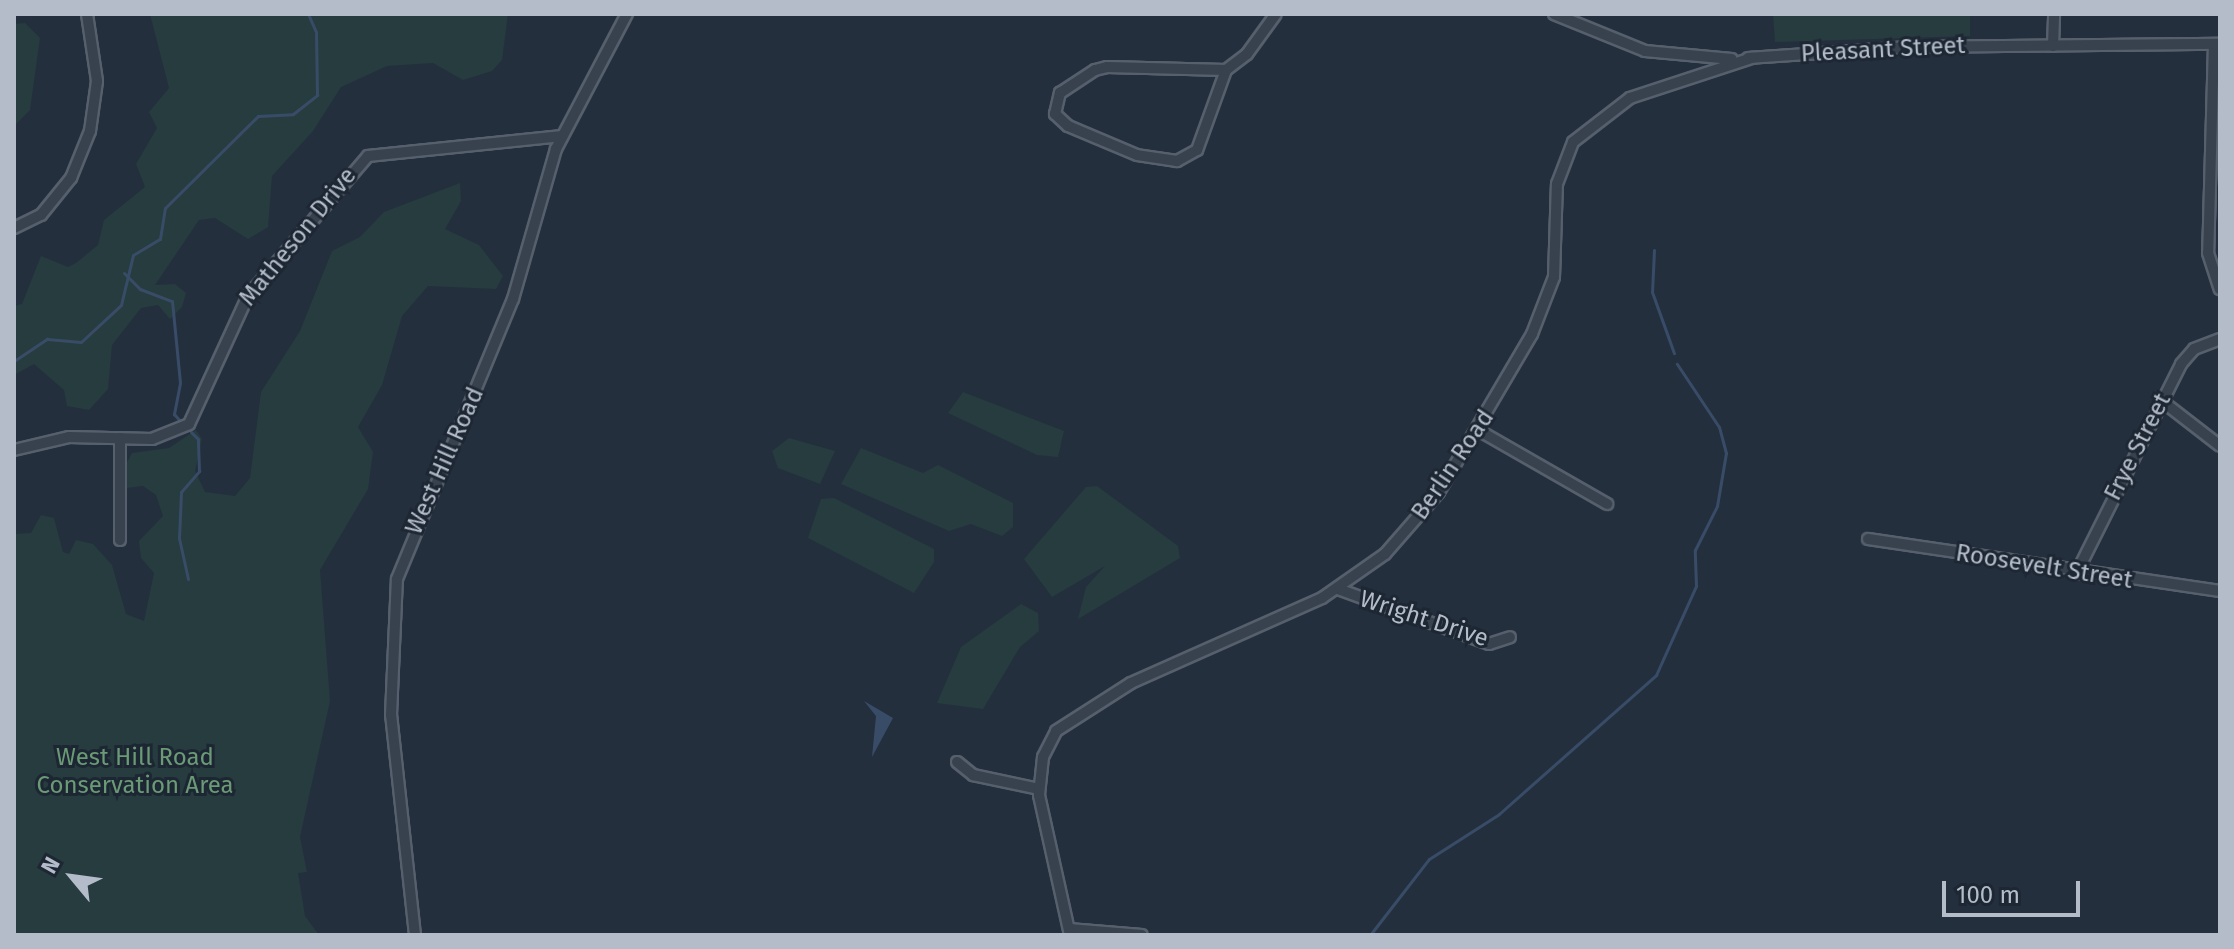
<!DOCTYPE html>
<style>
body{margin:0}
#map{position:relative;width:2234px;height:949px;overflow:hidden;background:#242f3e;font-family:"Fira Sans",sans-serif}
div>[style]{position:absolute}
.green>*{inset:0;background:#263c3f}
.water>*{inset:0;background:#394c67}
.stream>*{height:3px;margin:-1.5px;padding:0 1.5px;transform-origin:1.5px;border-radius:1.5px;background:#394c67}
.roads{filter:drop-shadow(2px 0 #565f6c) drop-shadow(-2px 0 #565f6c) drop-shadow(0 2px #565f6c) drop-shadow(0 -2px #565f6c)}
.minor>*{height:10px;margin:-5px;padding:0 5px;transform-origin:5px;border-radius:5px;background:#38414e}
span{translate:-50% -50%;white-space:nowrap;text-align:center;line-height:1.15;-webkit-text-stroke:6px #1d2633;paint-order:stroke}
.street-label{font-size:24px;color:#b4bcc9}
.park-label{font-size:24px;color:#6b9a76}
.frame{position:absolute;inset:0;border:16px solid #b4bcc9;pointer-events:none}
.north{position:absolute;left:32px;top:837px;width:80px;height:80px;-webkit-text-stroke:6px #1d2633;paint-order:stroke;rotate:299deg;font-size:22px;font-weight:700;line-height:32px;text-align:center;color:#b4bcc9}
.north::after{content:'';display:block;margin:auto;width:28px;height:36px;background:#b4bcc9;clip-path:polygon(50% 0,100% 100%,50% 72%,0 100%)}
.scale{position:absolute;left:1942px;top:881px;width:138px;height:36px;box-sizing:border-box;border:4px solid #b4bcc9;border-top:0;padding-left:10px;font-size:24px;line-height:28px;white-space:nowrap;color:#b4bcc9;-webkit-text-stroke:6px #1d2633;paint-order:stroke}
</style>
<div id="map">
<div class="green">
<i style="clip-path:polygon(150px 14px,508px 14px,502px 60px,492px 71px,463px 80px,433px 63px,387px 66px,341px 87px,313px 131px,272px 176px,268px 227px,248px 239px,215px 218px,199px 220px,155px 285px,175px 284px,186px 293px,182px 307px,170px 319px,158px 305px,141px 308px,112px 345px,108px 389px,89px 410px,67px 406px,64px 390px,34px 364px,14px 375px,14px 306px,22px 304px,41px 256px,68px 267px,76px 263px,98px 245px,104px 220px,145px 187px,136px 164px,157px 128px,149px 112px,169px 88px)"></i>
<i style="clip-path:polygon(1773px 14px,1970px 14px,1970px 36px,1775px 42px)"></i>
<i style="clip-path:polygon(25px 23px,40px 38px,30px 110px,14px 126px,14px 24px)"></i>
<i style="clip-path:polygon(460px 183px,461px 201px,445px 229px,479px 245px,503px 276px,496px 289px,428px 286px,402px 316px,382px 385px,358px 427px,373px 452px,368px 489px,320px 570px,330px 701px,300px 837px,307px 872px,298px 873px,305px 916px,319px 935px,14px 935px,14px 534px,31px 533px,41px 515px,54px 518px,63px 552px,69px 554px,76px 540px,93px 544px,112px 565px,126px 614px,144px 621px,154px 573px,141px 558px,139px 541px,163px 516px,156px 495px,143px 486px,127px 488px,125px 466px,132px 453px,169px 448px,196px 430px,202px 439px,195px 471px,205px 492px,235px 496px,250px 478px,261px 392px,300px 331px,332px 251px,360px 237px,384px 212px)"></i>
<i style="clip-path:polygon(963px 392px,1064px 431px,1058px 457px,1037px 455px,948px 413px)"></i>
<i style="clip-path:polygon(789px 438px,835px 451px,820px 484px,778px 468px,772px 451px)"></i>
<i style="clip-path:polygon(861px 448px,923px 473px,938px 465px,1013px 503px,1013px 527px,1002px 536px,971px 524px,949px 531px,841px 484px)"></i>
<i style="clip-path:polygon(1097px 486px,1178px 546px,1180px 558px,1078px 619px,1086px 587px,1105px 566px,1052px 597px,1024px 559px,1086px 487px)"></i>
<i style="clip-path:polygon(834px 498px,934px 549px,934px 562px,914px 593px,808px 538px,821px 499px)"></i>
<i style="clip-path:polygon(1021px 604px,1038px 613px,1039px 631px,1020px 647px,983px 709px,937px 703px,961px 647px)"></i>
</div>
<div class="water">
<i style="clip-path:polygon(864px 701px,893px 718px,872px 757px,876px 716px)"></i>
</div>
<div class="stream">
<i style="left:1654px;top:250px;width:42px;rotate:92.7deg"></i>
<i style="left:1652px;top:292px;width:65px;rotate:70.2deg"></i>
<i style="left:124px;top:273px;width:23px;rotate:45deg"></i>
<i style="left:140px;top:289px;width:34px;rotate:21deg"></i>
<i style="left:172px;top:301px;width:82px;rotate:84.4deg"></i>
<i style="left:180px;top:383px;width:32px;rotate:101deg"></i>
<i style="left:174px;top:414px;width:9px;rotate:49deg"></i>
<i style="left:14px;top:361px;width:40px;rotate:-34deg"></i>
<i style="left:47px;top:339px;width:34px;rotate:5deg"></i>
<i style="left:81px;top:342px;width:54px;rotate:-42.8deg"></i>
<i style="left:121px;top:305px;width:51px;rotate:-76.5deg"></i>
<i style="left:133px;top:255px;width:31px;rotate:-31deg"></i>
<i style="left:160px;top:239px;width:31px;rotate:-81deg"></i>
<i style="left:165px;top:208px;width:131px;rotate:-44.7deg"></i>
<i style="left:258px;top:116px;width:35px;rotate:-3deg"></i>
<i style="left:293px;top:114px;width:31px;rotate:-38deg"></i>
<i style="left:317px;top:95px;width:63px;rotate:-90.9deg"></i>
<i style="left:316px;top:32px;width:20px;rotate:-114deg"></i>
<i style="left:188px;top:579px;width:42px;rotate:-102.4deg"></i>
<i style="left:179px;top:538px;width:46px;rotate:-87.5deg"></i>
<i style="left:181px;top:492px;width:28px;rotate:-49deg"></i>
<i style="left:199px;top:471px;width:32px;rotate:-92deg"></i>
<i style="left:198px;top:439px;width:10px;rotate:-135deg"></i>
<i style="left:1370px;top:935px;width:96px;rotate:-52.2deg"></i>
<i style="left:1429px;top:859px;width:83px;rotate:-32.7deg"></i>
<i style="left:1499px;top:814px;width:210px;rotate:-41.5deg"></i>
<i style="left:1656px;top:675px;width:98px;rotate:-65.8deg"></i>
<i style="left:1696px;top:586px;width:36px;rotate:-92deg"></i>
<i style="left:1695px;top:550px;width:49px;rotate:-63.4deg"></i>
<i style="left:1717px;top:506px;width:54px;rotate:-80.4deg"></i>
<i style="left:1726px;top:453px;width:27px;rotate:-105deg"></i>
<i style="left:1719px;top:427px;width:76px;rotate:-123.7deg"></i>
</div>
<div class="roads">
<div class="minor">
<i style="left:1554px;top:14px;width:98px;rotate:22.1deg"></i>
<i style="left:1645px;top:51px;width:87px;rotate:5.3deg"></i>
<i style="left:2214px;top:44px;width:209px;rotate:91.6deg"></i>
<i style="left:2208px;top:253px;width:38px;rotate:72deg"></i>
<i style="left:2053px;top:46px;width:32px;rotate:-88deg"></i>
<i style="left:1748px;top:58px;width:161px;rotate:-3.9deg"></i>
<i style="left:1909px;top:47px;width:311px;rotate:-0.6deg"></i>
<i style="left:1226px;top:70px;width:85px;rotate:109.9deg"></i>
<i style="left:1197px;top:150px;width:23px;rotate:151deg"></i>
<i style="left:1177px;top:161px;width:40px;rotate:-171.5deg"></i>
<i style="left:1137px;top:155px;width:75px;rotate:-157.2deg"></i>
<i style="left:1068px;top:126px;width:18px;rotate:-137deg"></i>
<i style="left:1055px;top:114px;width:22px;rotate:-77deg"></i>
<i style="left:1060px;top:93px;width:42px;rotate:-33.3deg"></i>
<i style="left:1095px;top:70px;width:12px;rotate:-14deg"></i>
<i style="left:1107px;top:67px;width:119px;rotate:1.4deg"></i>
<i style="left:1226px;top:70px;width:26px;rotate:-37deg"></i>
<i style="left:1247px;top:54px;width:49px;rotate:-54.1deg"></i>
<i style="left:14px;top:228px;width:30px;rotate:-26deg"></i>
<i style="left:41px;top:215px;width:48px;rotate:-51deg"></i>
<i style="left:71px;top:178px;width:51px;rotate:-68deg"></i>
<i style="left:90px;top:131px;width:50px;rotate:-82deg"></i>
<i style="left:97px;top:81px;width:68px;rotate:-98.5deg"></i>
<i style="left:2162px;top:401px;width:73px;rotate:37.8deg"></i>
<i style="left:1478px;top:430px;width:149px;rotate:29.8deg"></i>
<i style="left:14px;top:450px;width:57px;rotate:-13.3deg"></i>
<i style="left:69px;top:437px;width:83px;rotate:1.4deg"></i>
<i style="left:152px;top:439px;width:40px;rotate:-22deg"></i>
<i style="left:189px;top:424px;width:141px;rotate:-65.3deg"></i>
<i style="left:248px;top:296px;width:184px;rotate:-49.4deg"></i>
<i style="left:368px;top:156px;width:195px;rotate:-5.9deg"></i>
<i style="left:1868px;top:539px;width:356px;rotate:8.4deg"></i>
<i style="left:120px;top:540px;width:102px;rotate:-90deg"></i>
<i style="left:2076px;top:574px;width:235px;rotate:-63.4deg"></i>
<i style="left:2181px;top:364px;width:20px;rotate:-49deg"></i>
<i style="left:2194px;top:349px;width:28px;rotate:-21deg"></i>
<i style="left:1338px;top:589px;width:161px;rotate:20deg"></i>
<i style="left:1489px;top:644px;width:22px;rotate:-18deg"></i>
<i style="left:957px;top:762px;width:21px;rotate:39deg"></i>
<i style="left:973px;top:775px;width:67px;rotate:12deg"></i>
<i style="left:1069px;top:929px;width:73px;rotate:4.7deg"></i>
<i style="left:415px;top:935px;width:221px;rotate:-96.2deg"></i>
<i style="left:391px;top:715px;width:136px;rotate:-87.5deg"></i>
<i style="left:397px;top:579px;width:303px;rotate:-67.5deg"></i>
<i style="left:513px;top:299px;width:156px;rotate:-74deg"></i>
<i style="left:556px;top:149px;width:153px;rotate:-62.3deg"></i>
<i style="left:1070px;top:935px;width:143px;rotate:-102.5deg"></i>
<i style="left:1039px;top:795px;width:38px;rotate:-84deg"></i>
<i style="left:1043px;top:757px;width:29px;rotate:-63deg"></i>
<i style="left:1056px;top:731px;width:89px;rotate:-32.6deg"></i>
<i style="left:1131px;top:683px;width:209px;rotate:-24deg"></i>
<i style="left:1322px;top:598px;width:77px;rotate:-34.9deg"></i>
<i style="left:1385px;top:554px;width:82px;rotate:-48.9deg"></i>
<i style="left:1439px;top:492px;width:183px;rotate:-59.5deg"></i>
<i style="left:1532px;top:334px;width:61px;rotate:-68.9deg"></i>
<i style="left:1554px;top:277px;width:93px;rotate:-88.2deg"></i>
<i style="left:1557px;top:184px;width:45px;rotate:-69.1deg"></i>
<i style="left:1573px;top:142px;width:72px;rotate:-37.7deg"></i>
<i style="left:1630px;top:98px;width:128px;rotate:-18.2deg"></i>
</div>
</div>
<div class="street-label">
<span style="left:1883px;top:50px;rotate:-3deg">Pleasant Street</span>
<span style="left:298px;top:237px;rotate:-51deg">Matheson Drive</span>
<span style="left:2138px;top:447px;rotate:-63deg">Frye Street</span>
<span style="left:445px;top:461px;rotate:-66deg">West Hill Road</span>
<span style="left:1453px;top:465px;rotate:-56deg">Berlin Road</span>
<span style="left:2044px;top:567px;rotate:9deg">Roosevelt Street</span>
<span style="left:1424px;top:619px;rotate:18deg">Wright Drive</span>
</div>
<div class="park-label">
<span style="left:135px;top:772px">West Hill Road<br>Conservation Area</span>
</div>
<div class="frame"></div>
<div class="north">N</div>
<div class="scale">100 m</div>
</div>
